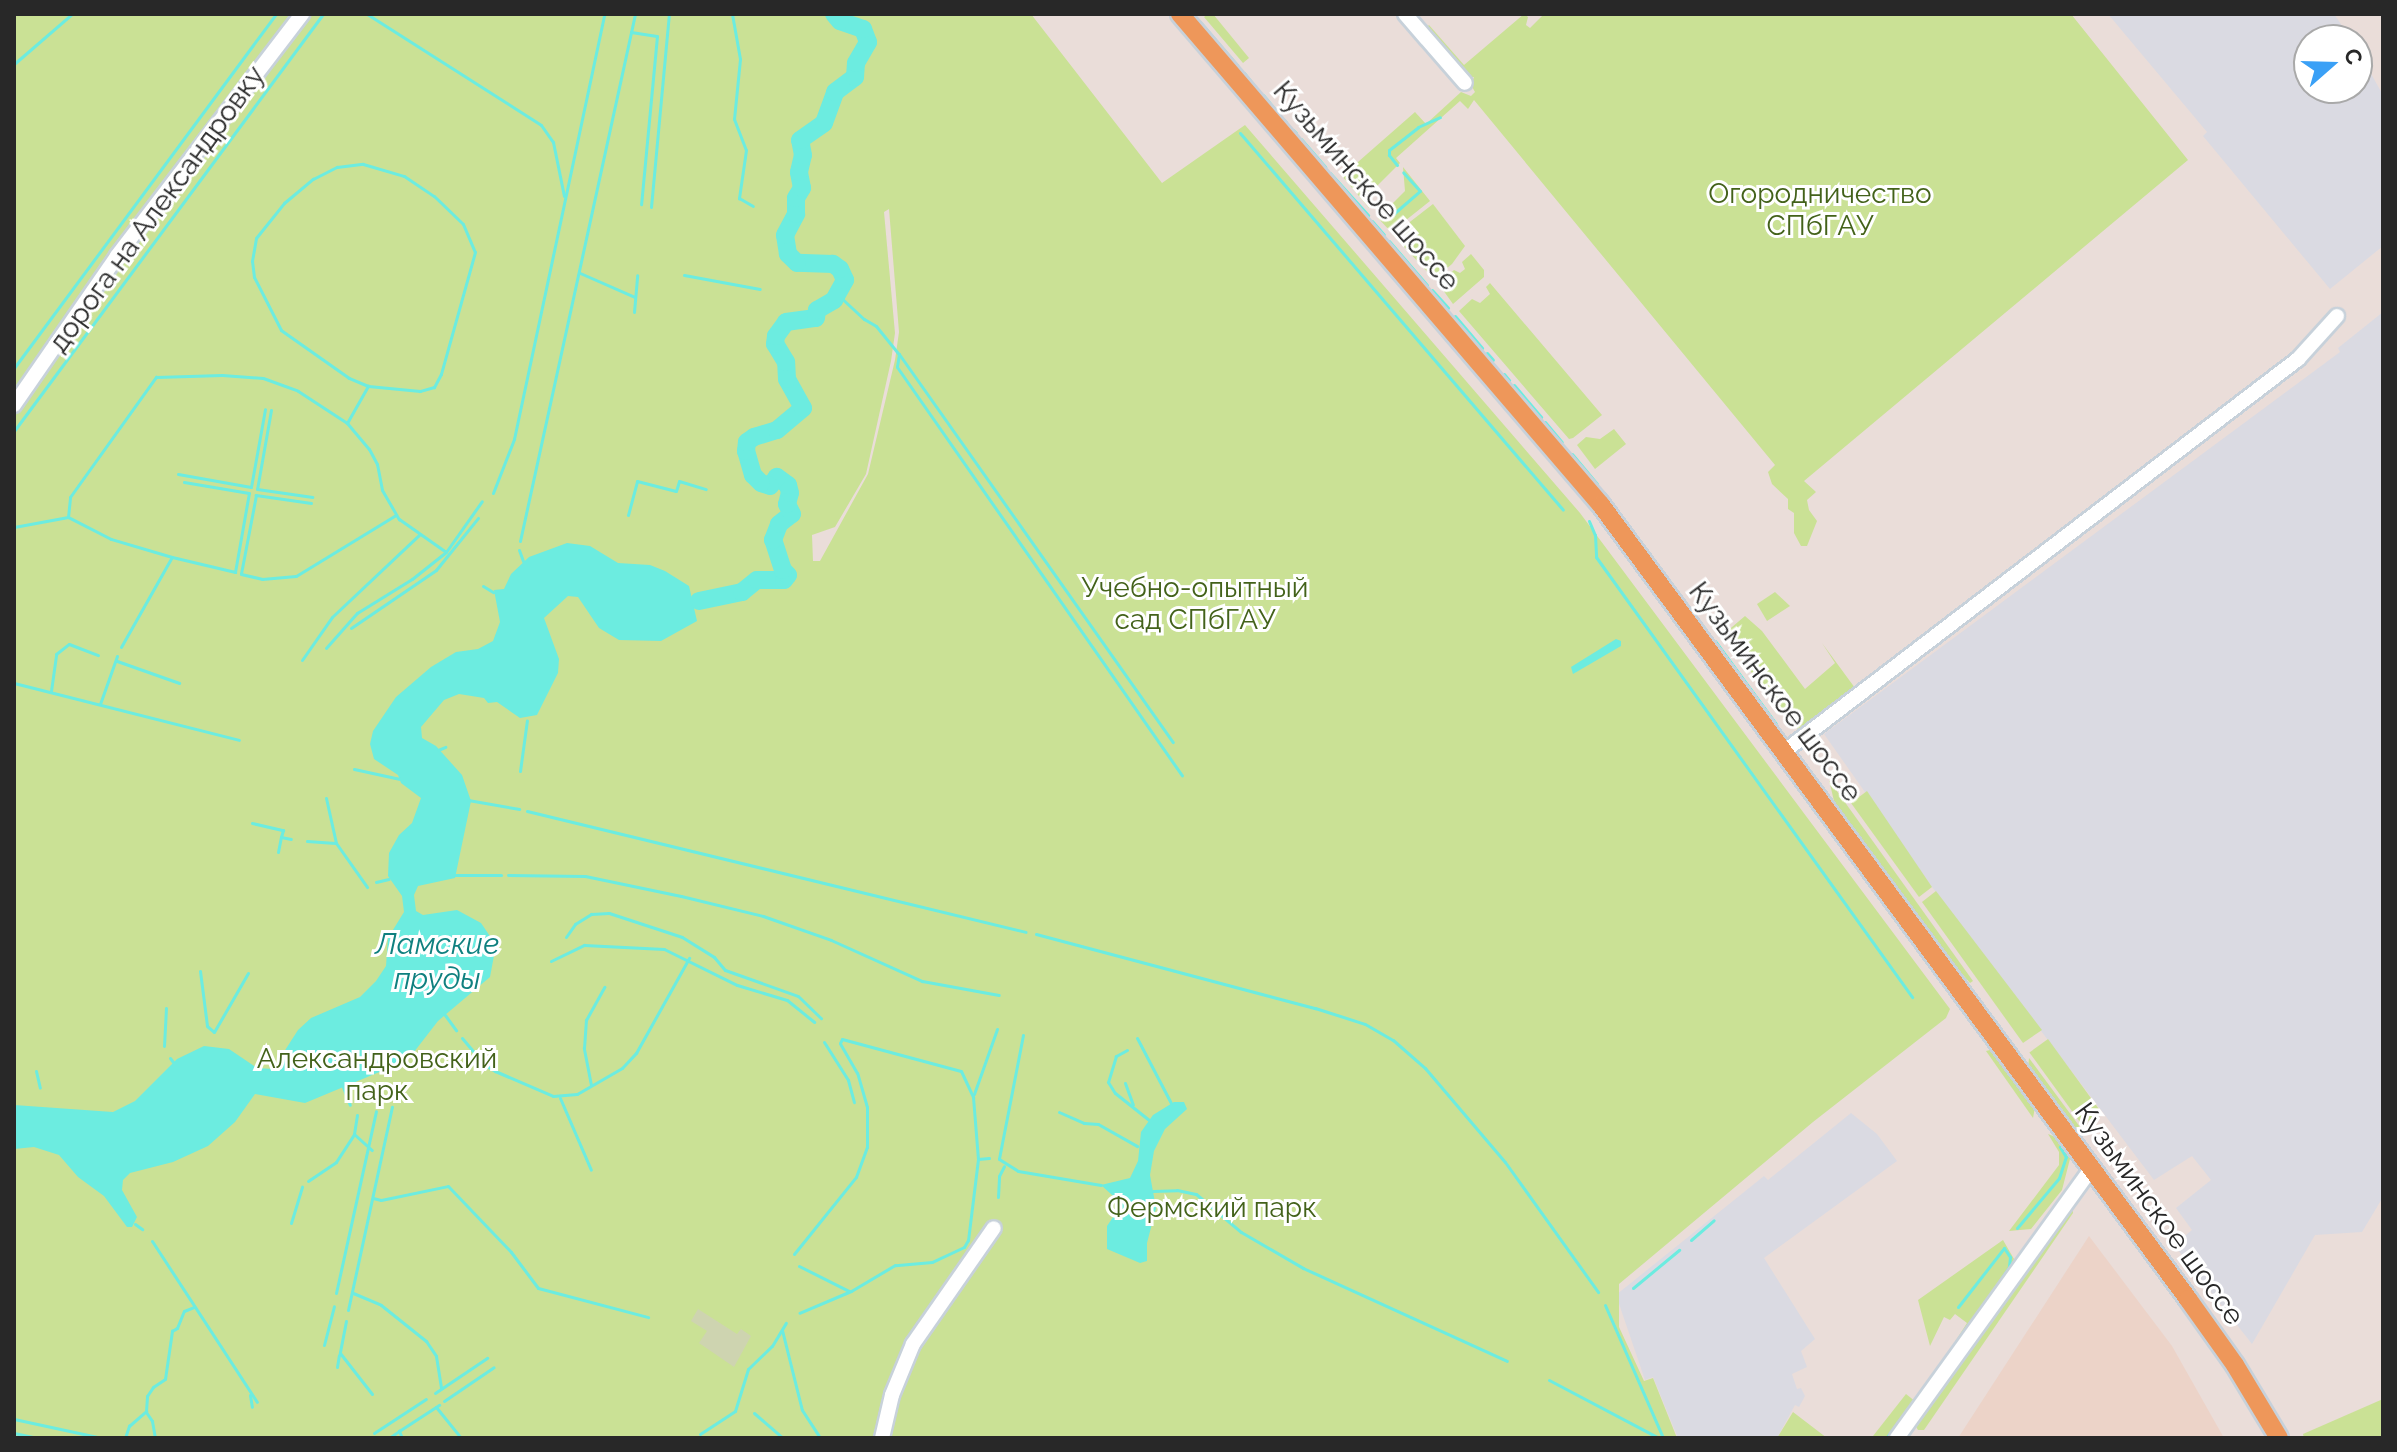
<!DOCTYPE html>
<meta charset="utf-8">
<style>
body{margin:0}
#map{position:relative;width:2397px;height:1452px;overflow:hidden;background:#eaddd9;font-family:Raleway,sans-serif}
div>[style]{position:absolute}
.industrial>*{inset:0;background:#dadae2}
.education>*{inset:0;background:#ecd3c8}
.green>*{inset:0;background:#cae195;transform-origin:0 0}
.cemetery>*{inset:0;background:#ced4b0}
.water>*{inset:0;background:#6cece0}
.stream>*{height:3px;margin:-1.5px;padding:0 1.5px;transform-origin:1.5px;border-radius:1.5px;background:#6cece0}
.river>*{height:18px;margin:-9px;padding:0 9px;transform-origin:9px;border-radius:9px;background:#6cece0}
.roads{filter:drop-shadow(2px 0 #c7d1da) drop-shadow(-2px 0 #c7d1da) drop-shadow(0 2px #c7d1da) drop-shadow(0 -2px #c7d1da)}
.minor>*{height:14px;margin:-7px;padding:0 7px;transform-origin:7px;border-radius:7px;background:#fff}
.major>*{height:18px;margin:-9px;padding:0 9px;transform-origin:9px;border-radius:9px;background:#ee975a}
span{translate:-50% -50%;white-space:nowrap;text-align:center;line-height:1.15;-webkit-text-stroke:6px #fff;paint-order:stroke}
.street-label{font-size:28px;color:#282828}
.park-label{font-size:28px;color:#43621a}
.water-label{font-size:30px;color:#0f807f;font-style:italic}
.frame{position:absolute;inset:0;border:16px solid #282828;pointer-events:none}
.north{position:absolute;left:2293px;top:24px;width:80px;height:80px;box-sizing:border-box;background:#fff;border:2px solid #a9a9a9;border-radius:50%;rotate:70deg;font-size:22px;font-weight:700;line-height:32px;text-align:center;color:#282828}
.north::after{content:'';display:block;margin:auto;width:28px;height:36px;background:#3aa0f6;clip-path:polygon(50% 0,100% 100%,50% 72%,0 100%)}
</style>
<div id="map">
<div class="industrial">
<i style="clip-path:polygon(2108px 14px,2334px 14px,2352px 40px,2309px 40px,2309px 88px,2357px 88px,2357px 49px,2383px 95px,2383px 246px,2330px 289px,2203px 136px,2207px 132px)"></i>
<i style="clip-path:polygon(2383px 312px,2383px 1197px,2362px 1232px,2315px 1235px,2252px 1344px,2174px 1245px,2192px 1230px,2176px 1208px,2211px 1180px,2192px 1156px,2154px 1180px,1932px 887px,1824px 734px,2340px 352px,2338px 348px)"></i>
<i style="clip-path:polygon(1851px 1113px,1877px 1134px,1897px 1161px,1764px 1258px,1815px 1339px,1801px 1351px,1807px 1367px,1792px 1374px,1797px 1389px,1801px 1388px,1805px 1396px,1799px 1407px,1795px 1405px,1777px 1438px,1678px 1438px,1653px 1377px,1645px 1380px,1616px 1295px,1764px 1176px,1768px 1180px)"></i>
</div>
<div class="education">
<i style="clip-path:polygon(2089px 1236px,2172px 1346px,2224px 1438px,1958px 1438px)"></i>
</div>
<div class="green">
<i style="clip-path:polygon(14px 14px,295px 14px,110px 254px,14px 393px)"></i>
<i style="clip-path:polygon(evenodd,311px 14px,1031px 14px,1162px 183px,1245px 125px,1580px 513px,1950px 1009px,1946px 1018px,1813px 1122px,1619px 1284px,1619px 1327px,1644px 1381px,1653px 1378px,1677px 1438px,886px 1438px,910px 1343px,877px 1438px,14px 1438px,14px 416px,154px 217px,311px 14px,889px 209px,899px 332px,895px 360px,868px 474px,820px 561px,813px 561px,812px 535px,835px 527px,866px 474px,891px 361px,895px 333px,884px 212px,889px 209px)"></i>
<i style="clip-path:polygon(1208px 14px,1213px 14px,1249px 58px,1243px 63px,1204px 17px)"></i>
<i style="clip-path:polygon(1524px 14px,1528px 17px,1526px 25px,1530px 28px,1544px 14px,2071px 14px,2188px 160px,1804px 481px,1816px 492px,1807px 500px,1809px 510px,1817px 521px,1807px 546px,1801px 546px,1794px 533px,1794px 513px,1788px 509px,1788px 499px,1772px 484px,1768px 472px,1775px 465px,1474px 100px,1468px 109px,1460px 101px,1396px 158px,1400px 163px,1378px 185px,1370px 196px,1369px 208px,1342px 176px,1415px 112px,1426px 124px,1461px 92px,1471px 96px,1475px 92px,1471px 85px,1474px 77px,1467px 78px,1426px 28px,1429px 25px,1464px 65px)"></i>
<i style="clip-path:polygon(1403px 167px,1430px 201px,1391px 232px,1378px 218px,1405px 191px)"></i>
<i style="clip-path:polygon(1433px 204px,1465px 246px,1452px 264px,1434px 279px,1393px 235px)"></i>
<i style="clip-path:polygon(1471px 254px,1484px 270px,1484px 277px,1453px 304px,1438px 283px,1454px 270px,1460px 273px,1465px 269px,1462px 262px)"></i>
<i style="clip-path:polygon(1490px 283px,1602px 415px,1573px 438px,1569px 439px,1459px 311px,1472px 299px,1480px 303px,1490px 294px,1486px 287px)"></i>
<i style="clip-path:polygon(1614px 429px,1626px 444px,1595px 469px,1577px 445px,1586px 437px,1600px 439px)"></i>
<i style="clip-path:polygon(1775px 592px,1790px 606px,1767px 621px,1757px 604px)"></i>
<i style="clip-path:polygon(1745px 616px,1762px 631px,1805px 689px,1835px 663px,1822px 643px,1855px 688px,1799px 731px,1726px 641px,1725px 633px)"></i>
<i style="clip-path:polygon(1829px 780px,1973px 981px,1970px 983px,1950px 960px,1834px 801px)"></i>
<i style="clip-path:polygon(1867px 791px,1932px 887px,1919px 897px,1851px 803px)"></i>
<i style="clip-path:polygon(1936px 891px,2042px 1030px,2023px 1043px,1922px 902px)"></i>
<i style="left:2048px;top:1039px;width:90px;height:23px;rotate:54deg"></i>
<i style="clip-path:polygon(1990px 1050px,2035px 1107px,2033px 1118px,1986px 1051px)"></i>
<i style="clip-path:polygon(2029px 1058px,2080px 1127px,2072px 1128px,2028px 1068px)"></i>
<i style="clip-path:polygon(2048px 1134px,2058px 1138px,2071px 1155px,2062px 1190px,2031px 1229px,2009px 1231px,2059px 1165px,2059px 1152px)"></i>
<i style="clip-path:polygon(2072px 1206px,2073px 1213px,1924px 1430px,1918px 1430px,1915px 1425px)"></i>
<i style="clip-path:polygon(2003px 1240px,2014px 1259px,2012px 1268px,1947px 1361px,1944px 1359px,1967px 1323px,1955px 1314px,1950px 1320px,1944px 1317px,1930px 1346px,1918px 1300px)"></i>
<i style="clip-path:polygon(1906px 1394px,1916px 1402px,1888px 1438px,1876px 1438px,1873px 1436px)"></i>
<i style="clip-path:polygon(2383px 1399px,2383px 1438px,2304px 1438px,2303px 1434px)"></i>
<i style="clip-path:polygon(1793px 1412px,1827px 1438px,1828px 1438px,1777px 1438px)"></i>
</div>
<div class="cemetery">
<i style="clip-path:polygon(698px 1309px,737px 1334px,741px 1329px,751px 1336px,734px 1367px,699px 1343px,707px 1331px,691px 1321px)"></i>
</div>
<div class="water">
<i style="clip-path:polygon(567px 543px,590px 546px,618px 563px,650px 565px,665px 571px,689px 586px,697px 621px,661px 641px,619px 640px,599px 628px,578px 597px,568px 596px,544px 618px,559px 659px,558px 673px,537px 715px,520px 718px,497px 702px,488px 703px,484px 698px,459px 694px,444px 700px,421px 727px,422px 738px,436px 746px,462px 775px,471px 801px,455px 878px,418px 886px,414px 895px,416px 911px,423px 915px,457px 910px,481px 923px,496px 945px,490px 977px,438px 1021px,414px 1052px,401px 1063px,305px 1103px,255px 1094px,235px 1122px,208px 1146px,173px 1162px,130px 1173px,123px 1180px,122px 1190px,137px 1217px,132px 1227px,127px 1227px,104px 1196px,78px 1177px,59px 1155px,34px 1147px,14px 1149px,14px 1105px,113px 1112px,135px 1101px,177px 1059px,204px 1046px,229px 1049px,257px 1068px,273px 1069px,298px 1030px,311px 1018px,360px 997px,376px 981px,386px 966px,388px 938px,404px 912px,402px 896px,388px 876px,389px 853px,399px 835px,412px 823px,421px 798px,401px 783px,398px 775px,374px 759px,370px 744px,373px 731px,396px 697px,431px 667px,456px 652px,478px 649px,493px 641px,500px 622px,494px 590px,504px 589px,511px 574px,529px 557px)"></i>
<i style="clip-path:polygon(1616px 639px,1621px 641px,1621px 646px,1573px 674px,1571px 667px)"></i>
<i style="clip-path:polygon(1174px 1102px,1184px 1102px,1187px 1109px,1165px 1129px,1154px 1151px,1150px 1175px,1156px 1208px,1147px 1243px,1147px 1261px,1140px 1263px,1107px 1249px,1107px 1226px,1122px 1204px,1101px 1185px,1130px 1178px,1138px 1161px,1141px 1132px,1153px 1115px)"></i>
</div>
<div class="stream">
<i style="left:367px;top:14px;width:206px;rotate:32.5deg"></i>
<i style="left:541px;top:125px;width:21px;rotate:55deg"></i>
<i style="left:553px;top:142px;width:55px;rotate:78.5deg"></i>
<i style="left:732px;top:14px;width:46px;rotate:79.9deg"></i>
<i style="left:740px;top:59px;width:60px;rotate:95.7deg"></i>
<i style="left:734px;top:119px;width:33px;rotate:69deg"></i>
<i style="left:746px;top:150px;width:49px;rotate:98.3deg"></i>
<i style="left:739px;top:198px;width:16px;rotate:30deg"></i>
<i style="left:1200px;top:22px;width:57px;rotate:49.3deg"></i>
<i style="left:631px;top:32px;width:26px;rotate:9deg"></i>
<i style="left:657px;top:36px;width:169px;rotate:95.4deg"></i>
<i style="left:14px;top:64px;width:77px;rotate:-40.8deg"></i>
<i style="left:1244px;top:73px;width:21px;rotate:51deg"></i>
<i style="left:1263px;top:95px;width:23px;rotate:50deg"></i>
<i style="left:1283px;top:119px;width:4px;rotate:45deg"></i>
<i style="left:1293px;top:130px;width:4px;rotate:45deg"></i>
<i style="left:1240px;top:133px;width:496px;rotate:49.4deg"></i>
<i style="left:1301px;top:139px;width:37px;rotate:49deg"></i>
<i style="left:1397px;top:165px;width:13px;rotate:-129deg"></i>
<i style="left:1389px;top:155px;width:5px;rotate:-90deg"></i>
<i style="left:1389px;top:150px;width:37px;rotate:-38deg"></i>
<i style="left:1418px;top:127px;width:24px;rotate:-24deg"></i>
<i style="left:1330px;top:173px;width:57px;rotate:47.9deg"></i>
<i style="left:651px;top:207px;width:194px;rotate:-84.7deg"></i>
<i style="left:1391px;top:216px;width:38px;rotate:-41deg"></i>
<i style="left:1420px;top:191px;width:25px;rotate:-132deg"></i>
<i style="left:1372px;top:221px;width:18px;rotate:49deg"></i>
<i style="left:1389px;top:241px;width:58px;rotate:49.2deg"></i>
<i style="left:580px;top:273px;width:60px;rotate:23.6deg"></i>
<i style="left:684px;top:275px;width:77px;rotate:10.4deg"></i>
<i style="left:1432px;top:290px;width:24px;rotate:48deg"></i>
<i style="left:837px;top:294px;width:37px;rotate:43deg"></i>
<i style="left:864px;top:319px;width:14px;rotate:30deg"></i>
<i style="left:876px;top:326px;width:36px;rotate:51deg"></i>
<i style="left:899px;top:354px;width:475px;rotate:54.8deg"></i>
<i style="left:634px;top:312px;width:37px;rotate:-85deg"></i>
<i style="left:1455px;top:316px;width:42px;rotate:49.8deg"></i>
<i style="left:1487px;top:353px;width:9px;rotate:49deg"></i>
<i style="left:899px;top:354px;width:13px;rotate:99deg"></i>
<i style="left:897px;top:367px;width:498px;rotate:55.1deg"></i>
<i style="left:14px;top:368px;width:440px;rotate:-53.5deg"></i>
<i style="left:1504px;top:374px;width:8px;rotate:50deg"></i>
<i style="left:1514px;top:385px;width:42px;rotate:49.8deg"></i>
<i style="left:271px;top:410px;width:80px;rotate:100deg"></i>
<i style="left:257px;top:489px;width:56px;rotate:8.3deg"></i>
<i style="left:1545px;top:422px;width:26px;rotate:50deg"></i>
<i style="left:347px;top:423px;width:43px;rotate:-60.4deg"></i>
<i style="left:368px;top:386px;width:21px;rotate:-157deg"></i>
<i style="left:349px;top:378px;width:83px;rotate:-144.8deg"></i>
<i style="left:281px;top:330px;width:59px;rotate:-117deg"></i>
<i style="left:254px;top:277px;width:16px;rotate:-97deg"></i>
<i style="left:252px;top:261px;width:23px;rotate:-80deg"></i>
<i style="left:256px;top:238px;width:45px;rotate:-51.3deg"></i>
<i style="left:284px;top:203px;width:38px;rotate:-40deg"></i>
<i style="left:313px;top:179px;width:27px;rotate:-27deg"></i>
<i style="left:337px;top:167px;width:26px;rotate:-7deg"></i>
<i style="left:363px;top:164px;width:43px;rotate:16.3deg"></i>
<i style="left:404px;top:176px;width:36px;rotate:34deg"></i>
<i style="left:434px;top:196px;width:40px;rotate:44deg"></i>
<i style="left:463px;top:224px;width:30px;rotate:67deg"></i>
<i style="left:475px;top:252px;width:127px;rotate:105.6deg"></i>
<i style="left:441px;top:374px;width:15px;rotate:118deg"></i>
<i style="left:434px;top:387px;width:15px;rotate:164deg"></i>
<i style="left:420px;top:391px;width:52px;rotate:-174.5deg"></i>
<i style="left:14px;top:431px;width:519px;rotate:-53.46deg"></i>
<i style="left:1572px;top:454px;width:39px;rotate:50deg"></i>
<i style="left:178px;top:474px;width:74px;rotate:10.1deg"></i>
<i style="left:251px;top:487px;width:79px;rotate:-79.8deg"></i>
<i style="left:493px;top:493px;width:58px;rotate:-68.7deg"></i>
<i style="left:514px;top:439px;width:434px;rotate:-78deg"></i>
<i style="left:1604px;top:493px;width:6px;rotate:51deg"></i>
<i style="left:311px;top:503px;width:56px;rotate:-171.7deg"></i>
<i style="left:256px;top:495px;width:80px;rotate:100.8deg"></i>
<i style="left:241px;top:574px;width:22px;rotate:13deg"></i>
<i style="left:262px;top:579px;width:34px;rotate:-5deg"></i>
<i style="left:296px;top:576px;width:117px;rotate:-31.4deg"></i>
<i style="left:1615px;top:508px;width:152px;rotate:53.3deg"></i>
<i style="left:628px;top:515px;width:35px;rotate:-75deg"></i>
<i style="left:637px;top:481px;width:40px;rotate:14.4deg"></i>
<i style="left:676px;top:491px;width:10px;rotate:-73deg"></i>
<i style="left:679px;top:481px;width:28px;rotate:17deg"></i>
<i style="left:1589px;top:521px;width:15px;rotate:67deg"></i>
<i style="left:1595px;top:535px;width:22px;rotate:87deg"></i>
<i style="left:1596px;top:557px;width:542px;rotate:54.31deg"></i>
<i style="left:14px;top:527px;width:55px;rotate:-10.5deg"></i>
<i style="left:520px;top:541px;width:539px;rotate:-77.69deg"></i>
<i style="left:519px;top:550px;width:12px;rotate:70deg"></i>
<i style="left:172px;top:557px;width:64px;rotate:-163.6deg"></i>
<i style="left:111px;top:539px;width:48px;rotate:-152.9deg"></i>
<i style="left:68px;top:517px;width:20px;rotate:-84deg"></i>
<i style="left:70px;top:497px;width:148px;rotate:-54.4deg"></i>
<i style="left:156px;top:377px;width:66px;rotate:-1.7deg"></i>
<i style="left:222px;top:375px;width:41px;rotate:4.2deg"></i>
<i style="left:263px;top:378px;width:37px;rotate:20deg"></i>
<i style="left:298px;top:391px;width:59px;rotate:33.1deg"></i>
<i style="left:347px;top:423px;width:34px;rotate:50deg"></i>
<i style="left:369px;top:449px;width:17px;rotate:62deg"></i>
<i style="left:377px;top:464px;width:26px;rotate:79deg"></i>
<i style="left:382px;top:490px;width:34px;rotate:60deg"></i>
<i style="left:399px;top:519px;width:57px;rotate:35.1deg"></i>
<i style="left:483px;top:586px;width:12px;rotate:31deg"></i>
<i style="left:351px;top:628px;width:103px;rotate:-34.3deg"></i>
<i style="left:436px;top:570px;width:67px;rotate:-51.1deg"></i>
<i style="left:1715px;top:641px;width:103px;rotate:53.7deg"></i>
<i style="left:121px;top:647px;width:103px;rotate:-60.5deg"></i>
<i style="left:172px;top:557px;width:65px;rotate:13.4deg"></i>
<i style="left:235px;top:572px;width:80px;rotate:-80deg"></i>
<i style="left:249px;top:493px;width:66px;rotate:-170.4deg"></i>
<i style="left:326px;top:648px;width:47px;rotate:-48.5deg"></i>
<i style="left:357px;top:613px;width:65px;rotate:-31.7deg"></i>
<i style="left:412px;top:579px;width:43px;rotate:-38.5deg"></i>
<i style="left:446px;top:552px;width:62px;rotate:-54.8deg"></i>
<i style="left:302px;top:660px;width:52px;rotate:-55.1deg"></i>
<i style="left:332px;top:617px;width:120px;rotate:-43.3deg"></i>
<i style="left:117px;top:661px;width:66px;rotate:19.5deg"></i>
<i style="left:14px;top:683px;width:232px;rotate:14.2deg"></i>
<i style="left:51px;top:691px;width:37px;rotate:-82deg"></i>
<i style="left:56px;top:654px;width:16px;rotate:-38deg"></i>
<i style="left:69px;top:644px;width:31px;rotate:21deg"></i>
<i style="left:100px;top:704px;width:51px;rotate:-70.5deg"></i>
<i style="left:438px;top:750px;width:8px;rotate:-23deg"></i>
<i style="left:354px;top:769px;width:47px;rotate:12.3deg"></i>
<i style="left:520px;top:771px;width:51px;rotate:-82.2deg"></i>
<i style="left:326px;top:798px;width:46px;rotate:77.5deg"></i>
<i style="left:336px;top:843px;width:54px;rotate:54.8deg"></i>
<i style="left:468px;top:800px;width:52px;rotate:10deg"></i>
<i style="left:527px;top:811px;width:513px;rotate:13.63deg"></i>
<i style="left:252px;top:823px;width:32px;rotate:13deg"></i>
<i style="left:283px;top:830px;width:7px;rotate:106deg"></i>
<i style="left:281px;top:837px;width:10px;rotate:11deg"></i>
<i style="left:307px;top:841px;width:28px;rotate:4deg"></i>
<i style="left:278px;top:852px;width:15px;rotate:-79deg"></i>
<i style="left:455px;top:875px;width:46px"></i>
<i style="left:508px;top:875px;width:77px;rotate:0.7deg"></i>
<i style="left:585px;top:876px;width:98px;rotate:11.8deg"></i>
<i style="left:681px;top:896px;width:84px;rotate:13.7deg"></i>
<i style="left:763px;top:916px;width:72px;rotate:19.4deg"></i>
<i style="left:831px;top:940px;width:100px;rotate:24.3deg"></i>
<i style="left:922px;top:981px;width:78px;rotate:10.3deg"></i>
<i style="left:376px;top:882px;width:13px;rotate:-13deg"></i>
<i style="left:1036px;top:934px;width:289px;rotate:14.9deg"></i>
<i style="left:1315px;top:1008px;width:52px;rotate:17.7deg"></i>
<i style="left:1365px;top:1024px;width:32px;rotate:30deg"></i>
<i style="left:1393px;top:1040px;width:43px;rotate:41.2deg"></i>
<i style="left:1425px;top:1068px;width:123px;rotate:49.6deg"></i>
<i style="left:1505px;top:1162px;width:160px;rotate:54.4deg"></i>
<i style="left:566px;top:937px;width:16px;rotate:-55deg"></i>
<i style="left:575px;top:924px;width:19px;rotate:-32deg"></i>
<i style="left:591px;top:914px;width:18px;rotate:-3deg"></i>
<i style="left:609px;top:913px;width:77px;rotate:18.2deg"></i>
<i style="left:682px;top:937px;width:38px;rotate:32deg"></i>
<i style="left:714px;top:957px;width:17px;rotate:50deg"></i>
<i style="left:725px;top:970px;width:77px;rotate:19.6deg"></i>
<i style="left:798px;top:996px;width:32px;rotate:44deg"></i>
<i style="left:551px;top:961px;width:37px;rotate:-26deg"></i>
<i style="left:584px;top:945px;width:80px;rotate:2.9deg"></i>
<i style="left:664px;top:949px;width:81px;rotate:26.3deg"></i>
<i style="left:737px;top:985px;width:52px;rotate:16.7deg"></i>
<i style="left:787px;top:1000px;width:35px;rotate:39deg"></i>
<i style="left:200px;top:971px;width:55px;rotate:82.7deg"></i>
<i style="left:207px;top:1026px;width:9px;rotate:41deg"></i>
<i style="left:214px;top:1032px;width:68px;rotate:-60deg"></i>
<i style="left:445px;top:1015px;width:19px;rotate:54deg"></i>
<i style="left:1023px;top:1035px;width:126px;rotate:101deg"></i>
<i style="left:999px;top:1159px;width:22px;rotate:32deg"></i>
<i style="left:1018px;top:1171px;width:84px;rotate:9.6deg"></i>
<i style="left:462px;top:1038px;width:35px;rotate:50deg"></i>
<i style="left:485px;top:1065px;width:12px;rotate:31deg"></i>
<i style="left:495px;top:1071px;width:63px;rotate:23.3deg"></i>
<i style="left:553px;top:1096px;width:24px;rotate:-5deg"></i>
<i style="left:577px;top:1094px;width:52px;rotate:-30deg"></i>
<i style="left:622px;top:1068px;width:21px;rotate:-47deg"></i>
<i style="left:636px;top:1053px;width:109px;rotate:-60.8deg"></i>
<i style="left:1137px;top:1038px;width:73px;rotate:62.4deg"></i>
<i style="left:824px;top:1042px;width:45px;rotate:57.7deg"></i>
<i style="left:848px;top:1080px;width:23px;rotate:75deg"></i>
<i style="left:164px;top:1046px;width:38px;rotate:-87deg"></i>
<i style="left:1127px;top:1050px;width:13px;rotate:151deg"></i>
<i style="left:1116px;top:1056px;width:27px;rotate:107deg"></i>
<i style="left:1108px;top:1082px;width:13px;rotate:58deg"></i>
<i style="left:1115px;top:1093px;width:43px;rotate:38.5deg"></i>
<i style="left:170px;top:1058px;width:5px;rotate:53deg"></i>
<i style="left:36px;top:1071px;width:17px;rotate:77deg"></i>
<i style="left:1125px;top:1083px;width:23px;rotate:70deg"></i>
<i style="left:591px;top:1085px;width:38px;rotate:-101deg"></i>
<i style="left:584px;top:1048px;width:28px;rotate:-86deg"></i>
<i style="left:586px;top:1020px;width:38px;rotate:-61deg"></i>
<i style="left:343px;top:1087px;width:19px;rotate:69deg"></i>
<i style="left:974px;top:1094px;width:69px;rotate:-70.5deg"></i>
<i style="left:560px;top:1098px;width:78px;rotate:66.7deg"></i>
<i style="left:1059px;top:1112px;width:27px;rotate:24deg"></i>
<i style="left:1084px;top:1123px;width:14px;rotate:4deg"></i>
<i style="left:1098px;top:1124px;width:45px;rotate:29.4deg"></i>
<i style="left:357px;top:1115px;width:19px;rotate:99deg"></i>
<i style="left:354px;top:1134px;width:24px;rotate:42deg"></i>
<i style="left:978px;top:1159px;width:11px;rotate:-5deg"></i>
<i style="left:308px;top:1181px;width:34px;rotate:-34deg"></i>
<i style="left:336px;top:1162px;width:33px;rotate:-57deg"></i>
<i style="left:1153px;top:1191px;width:24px;rotate:-2deg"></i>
<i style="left:1177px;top:1190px;width:19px;rotate:12deg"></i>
<i style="left:1196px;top:1194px;width:59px;rotate:40.2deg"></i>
<i style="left:1241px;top:1232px;width:72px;rotate:30.1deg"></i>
<i style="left:1303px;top:1268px;width:224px;rotate:24.5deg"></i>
<i style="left:998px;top:1197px;width:21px;rotate:-87deg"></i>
<i style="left:999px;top:1176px;width:11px;rotate:-63deg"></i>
<i style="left:373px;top:1198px;width:8px;rotate:14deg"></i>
<i style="left:381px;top:1200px;width:68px;rotate:-11.8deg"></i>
<i style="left:448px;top:1186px;width:91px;rotate:46.3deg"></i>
<i style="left:511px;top:1252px;width:45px;rotate:53.1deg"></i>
<i style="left:538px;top:1288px;width:114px;rotate:14.8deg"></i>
<i style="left:291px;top:1223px;width:38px;rotate:-73deg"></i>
<i style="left:135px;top:1224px;width:9px;rotate:36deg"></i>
<i style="left:2017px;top:1228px;width:65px;rotate:-50deg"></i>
<i style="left:2059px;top:1178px;width:22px;rotate:-72deg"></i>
<i style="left:2066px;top:1157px;width:12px;rotate:-121deg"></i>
<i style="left:1691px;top:1240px;width:30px;rotate:-41deg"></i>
<i style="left:152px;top:1241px;width:192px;rotate:56.9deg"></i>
<i style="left:794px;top:1254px;width:99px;rotate:-51.2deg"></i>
<i style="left:856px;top:1177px;width:32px;rotate:-70deg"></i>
<i style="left:867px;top:1147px;width:40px;rotate:-90deg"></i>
<i style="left:867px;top:1107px;width:35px;rotate:-106deg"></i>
<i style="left:857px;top:1073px;width:34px;rotate:-120deg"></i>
<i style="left:840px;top:1043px;width:4px;rotate:-63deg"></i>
<i style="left:842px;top:1039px;width:123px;rotate:15.1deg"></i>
<i style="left:961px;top:1071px;width:29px;rotate:65deg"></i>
<i style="left:973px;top:1097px;width:62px;rotate:85.4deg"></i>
<i style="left:978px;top:1159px;width:82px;rotate:97deg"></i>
<i style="left:968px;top:1240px;width:8px;rotate:120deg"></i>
<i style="left:964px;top:1247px;width:35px;rotate:155deg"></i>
<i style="left:932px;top:1262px;width:37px;rotate:175deg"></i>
<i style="left:895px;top:1265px;width:51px;rotate:149.4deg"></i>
<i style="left:851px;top:1291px;width:56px;rotate:157.1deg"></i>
<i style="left:799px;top:1266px;width:56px;rotate:26.6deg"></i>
<i style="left:1633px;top:1288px;width:60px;rotate:-39.6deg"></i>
<i style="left:336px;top:1293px;width:186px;rotate:-77.6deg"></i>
<i style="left:353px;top:1293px;width:30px;rotate:23deg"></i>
<i style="left:381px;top:1305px;width:58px;rotate:38.7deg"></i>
<i style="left:426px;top:1341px;width:18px;rotate:56deg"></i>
<i style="left:436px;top:1356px;width:33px;rotate:81deg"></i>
<i style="left:1605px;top:1305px;width:145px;rotate:66.4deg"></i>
<i style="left:1958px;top:1307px;width:75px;rotate:-52.1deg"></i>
<i style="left:2004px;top:1248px;width:11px;rotate:56deg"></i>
<i style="left:2010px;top:1257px;width:10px;rotate:96deg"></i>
<i style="left:2009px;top:1267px;width:60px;rotate:123.4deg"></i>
<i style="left:348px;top:1310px;width:208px;rotate:-77.8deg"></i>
<i style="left:346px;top:1321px;width:33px;rotate:101deg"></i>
<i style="left:340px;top:1353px;width:52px;rotate:52deg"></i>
<i style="left:782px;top:1330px;width:82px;rotate:76deg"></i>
<i style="left:802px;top:1410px;width:33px;rotate:57deg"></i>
<i style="left:324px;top:1345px;width:40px;rotate:-75.6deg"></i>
<i style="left:337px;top:1367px;width:12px;rotate:-81deg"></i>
<i style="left:1549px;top:1380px;width:124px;rotate:27.8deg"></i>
<i style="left:1921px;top:1392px;width:14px;rotate:-51deg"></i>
<i style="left:435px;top:1393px;width:63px;rotate:-33.9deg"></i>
<i style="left:250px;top:1395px;width:12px;rotate:81deg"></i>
<i style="left:444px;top:1401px;width:60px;rotate:-34.2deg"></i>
<i style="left:436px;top:1407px;width:40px;rotate:51deg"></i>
<i style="left:146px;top:1412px;width:11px;rotate:56deg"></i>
<i style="left:152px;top:1421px;width:17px;rotate:80deg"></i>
<i style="left:754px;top:1413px;width:38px;rotate:41deg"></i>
<i style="left:14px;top:1419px;width:90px;rotate:12.2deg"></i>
<i style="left:14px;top:1433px;width:24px;rotate:12deg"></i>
<i style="left:374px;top:1433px;width:62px;rotate:-33.2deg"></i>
<i style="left:700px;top:1434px;width:42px;rotate:-33.3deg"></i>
<i style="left:735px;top:1411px;width:44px;rotate:-72.8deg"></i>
<i style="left:748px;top:1369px;width:33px;rotate:-44deg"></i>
<i style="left:772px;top:1346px;width:27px;rotate:-59deg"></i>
<i style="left:1887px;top:1437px;width:41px;rotate:-52.9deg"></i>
<i style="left:125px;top:1438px;width:13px;rotate:-72deg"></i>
<i style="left:129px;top:1426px;width:23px;rotate:-41deg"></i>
<i style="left:146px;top:1411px;width:15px;rotate:-86deg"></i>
<i style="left:147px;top:1396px;width:11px;rotate:-56deg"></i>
<i style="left:153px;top:1387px;width:14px;rotate:-34deg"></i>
<i style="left:165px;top:1379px;width:49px;rotate:-81.7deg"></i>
<i style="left:172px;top:1331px;width:6px;rotate:-31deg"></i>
<i style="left:177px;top:1328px;width:18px;rotate:-68deg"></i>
<i style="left:184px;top:1311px;width:11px;rotate:-22deg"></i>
<i style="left:389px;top:1438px;width:12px;rotate:-35deg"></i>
<i style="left:402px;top:1438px;width:8px;rotate:-113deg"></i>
<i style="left:399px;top:1431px;width:48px;rotate:-33deg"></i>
</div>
<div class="river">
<i style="left:699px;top:601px;width:44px;rotate:-11.8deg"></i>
<i style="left:742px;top:592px;width:19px;rotate:-39deg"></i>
<i style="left:757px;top:580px;width:27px"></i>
<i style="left:784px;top:580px;width:6px;rotate:-51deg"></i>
<i style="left:788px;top:575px;width:7px;rotate:-135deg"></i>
<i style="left:783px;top:570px;width:32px;rotate:-108deg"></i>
<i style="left:773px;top:540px;width:17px;rotate:-69deg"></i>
<i style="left:779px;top:524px;width:16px;rotate:-38deg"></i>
<i style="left:792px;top:514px;width:11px;rotate:-117deg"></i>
<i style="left:787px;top:504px;width:11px;rotate:-75deg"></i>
<i style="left:790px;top:493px;width:8px;rotate:-104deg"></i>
<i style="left:788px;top:485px;width:14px;rotate:-144deg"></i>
<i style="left:777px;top:477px;width:11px;rotate:128deg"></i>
<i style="left:770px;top:486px;width:9px;rotate:-162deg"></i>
<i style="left:761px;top:483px;width:11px;rotate:-135deg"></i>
<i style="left:753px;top:475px;width:25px;rotate:-106deg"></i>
<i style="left:746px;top:451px;width:9px;rotate:-84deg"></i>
<i style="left:747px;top:442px;width:9px;rotate:-36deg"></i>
<i style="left:754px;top:437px;width:24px;rotate:-17deg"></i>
<i style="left:777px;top:430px;width:34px;rotate:-40deg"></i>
<i style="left:803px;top:408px;width:33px;rotate:-119deg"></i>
<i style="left:787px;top:379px;width:17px;rotate:-93deg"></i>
<i style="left:786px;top:362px;width:21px;rotate:-121deg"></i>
<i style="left:775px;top:344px;width:8px;rotate:-83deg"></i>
<i style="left:776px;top:336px;width:17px;rotate:-54deg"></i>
<i style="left:786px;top:322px;width:30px;rotate:-8deg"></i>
<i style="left:816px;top:318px;width:8px;rotate:-83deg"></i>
<i style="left:817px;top:310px;width:20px;rotate:-30deg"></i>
<i style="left:834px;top:300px;width:23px;rotate:-61deg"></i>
<i style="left:845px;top:280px;width:12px;rotate:-114deg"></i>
<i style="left:840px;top:269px;width:9px;rotate:-144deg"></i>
<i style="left:833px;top:264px;width:36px;rotate:-178deg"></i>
<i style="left:797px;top:263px;width:13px;rotate:-135deg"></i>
<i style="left:788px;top:254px;width:19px;rotate:-99deg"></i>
<i style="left:785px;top:235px;width:24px;rotate:-62deg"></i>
<i style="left:796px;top:214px;width:16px;rotate:-90deg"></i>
<i style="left:796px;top:198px;width:12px;rotate:-59deg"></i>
<i style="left:802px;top:188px;width:16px;rotate:-101deg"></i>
<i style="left:799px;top:172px;width:17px;rotate:-77deg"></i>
<i style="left:803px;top:155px;width:15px;rotate:-101deg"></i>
<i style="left:800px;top:140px;width:29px;rotate:-35deg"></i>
<i style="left:824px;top:123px;width:33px;rotate:-70deg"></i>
<i style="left:835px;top:92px;width:25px;rotate:-37deg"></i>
<i style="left:855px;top:77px;width:14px;rotate:-86deg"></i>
<i style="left:856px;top:63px;width:24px;rotate:-60deg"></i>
<i style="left:868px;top:42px;width:14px;rotate:-111deg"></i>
<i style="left:863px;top:29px;width:24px;rotate:-161deg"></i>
<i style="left:840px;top:21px;width:9px;rotate:-131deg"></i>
</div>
<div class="roads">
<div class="minor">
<i style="left:1405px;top:14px;width:91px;rotate:49deg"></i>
<i style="left:14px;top:405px;width:181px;rotate:-55.3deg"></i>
<i style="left:117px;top:256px;width:305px;rotate:-52.6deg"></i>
<i style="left:1785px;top:751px;width:646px;rotate:-37.38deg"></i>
<i style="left:2298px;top:359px;width:58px;rotate:-47.8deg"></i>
<i style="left:882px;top:1438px;width:44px;rotate:-76.9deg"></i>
<i style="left:892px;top:1395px;width:55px;rotate:-67.6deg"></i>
<i style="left:913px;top:1344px;width:141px;rotate:-55.1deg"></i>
<i style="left:1897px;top:1438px;width:332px;rotate:-54.2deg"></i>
</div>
<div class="major">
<i style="left:1180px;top:14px;width:647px;rotate:49.39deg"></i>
<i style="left:1601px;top:505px;width:987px;rotate:53.52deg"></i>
<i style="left:2188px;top:1299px;width:81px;rotate:54.5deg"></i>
<i style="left:2235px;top:1365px;width:85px;rotate:58.9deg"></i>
</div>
</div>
<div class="street-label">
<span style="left:1366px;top:186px;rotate:49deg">Кузьминское шоссе</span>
<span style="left:157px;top:209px;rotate:-54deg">дорога на Александровку</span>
<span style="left:1775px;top:692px;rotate:53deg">Кузьминское шоссе</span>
<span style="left:2159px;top:1214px;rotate:54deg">Кузьминское шоссе</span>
</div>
<div class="park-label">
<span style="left:1820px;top:210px">Огородничество<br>СПбГАУ</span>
<span style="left:1195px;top:604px">Учебно-опытный<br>сад СПбГАУ</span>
<span style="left:377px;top:1075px">Александровский<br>парк</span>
<span style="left:1212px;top:1208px">Фермский парк</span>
</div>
<div class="water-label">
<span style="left:437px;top:961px">Ламские<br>пруды</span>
</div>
<div class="frame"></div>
<div class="north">С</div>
</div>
